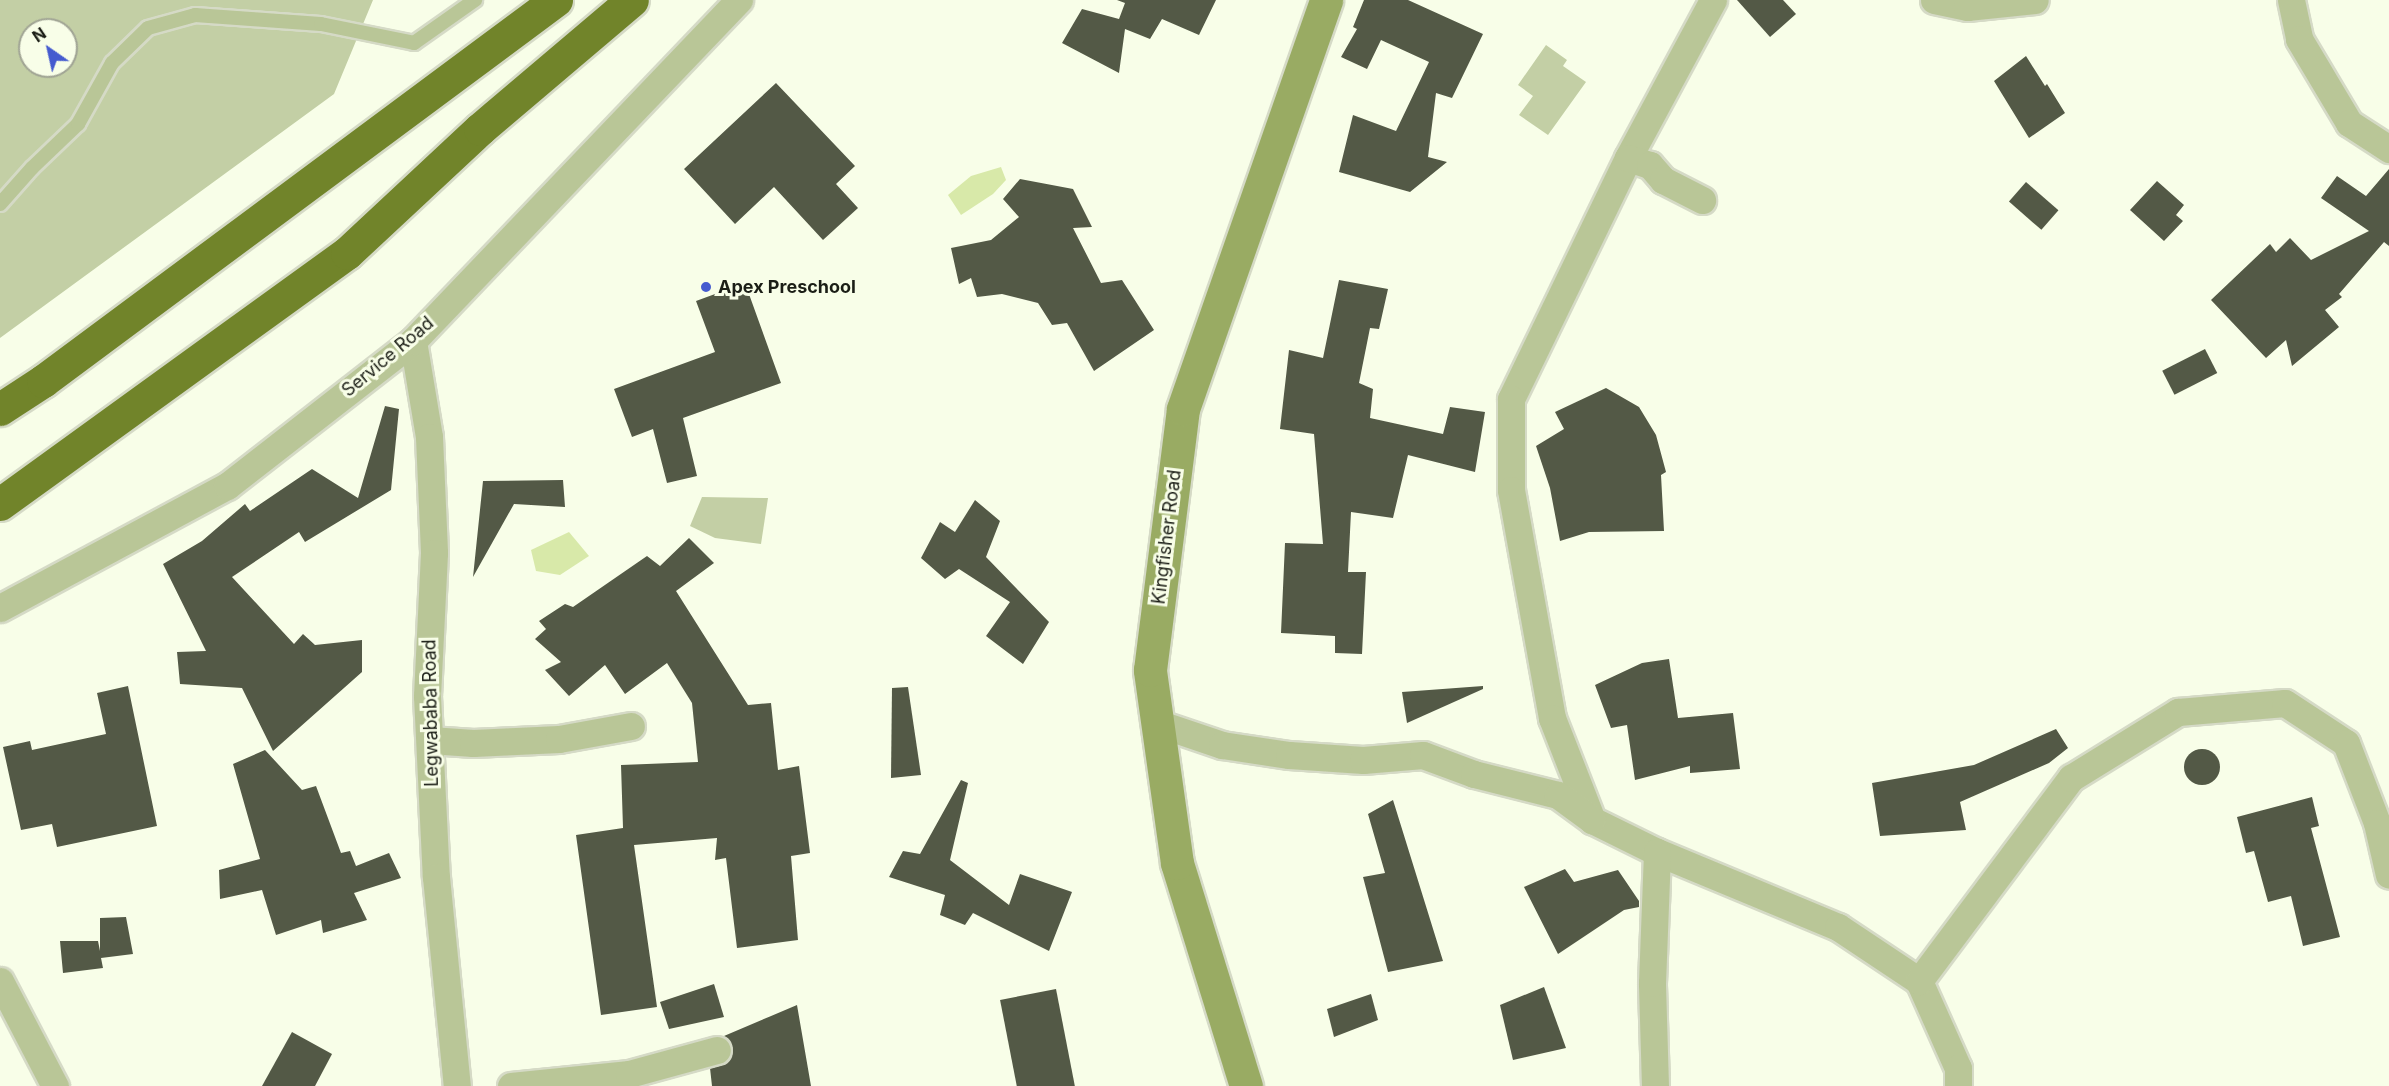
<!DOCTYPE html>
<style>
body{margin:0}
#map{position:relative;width:2389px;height:1086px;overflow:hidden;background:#f8fee8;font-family:Inter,sans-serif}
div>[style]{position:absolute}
.green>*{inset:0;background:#c3cfa5}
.water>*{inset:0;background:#d8e9a9}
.building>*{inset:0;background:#535946;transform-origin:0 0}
.round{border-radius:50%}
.roads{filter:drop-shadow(2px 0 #d5dac6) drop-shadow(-2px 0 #d5dac6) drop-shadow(0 2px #d5dac6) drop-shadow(0 -2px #d5dac6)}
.lane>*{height:14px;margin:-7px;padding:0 7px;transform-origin:7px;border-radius:7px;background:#b9c697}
.street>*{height:27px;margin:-13.5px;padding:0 13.5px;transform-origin:13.5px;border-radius:13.5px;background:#b9c697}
.secondary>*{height:33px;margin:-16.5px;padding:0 16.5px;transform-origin:16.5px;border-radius:16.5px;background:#99ab63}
.highway>*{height:33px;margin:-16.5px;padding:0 16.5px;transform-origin:16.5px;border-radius:16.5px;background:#71842a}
.dots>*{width:16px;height:16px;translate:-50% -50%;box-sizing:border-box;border:3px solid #f8fee8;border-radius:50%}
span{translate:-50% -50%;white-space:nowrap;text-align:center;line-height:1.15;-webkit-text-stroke:6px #f8fee8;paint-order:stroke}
.poi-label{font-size:18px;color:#1b1e16;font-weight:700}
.left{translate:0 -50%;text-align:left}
.street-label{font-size:18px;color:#1b1e16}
.north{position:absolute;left:18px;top:18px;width:60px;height:60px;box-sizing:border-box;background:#f8fee8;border:2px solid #a0a494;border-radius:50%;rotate:326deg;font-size:16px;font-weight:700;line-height:24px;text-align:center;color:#1b1e16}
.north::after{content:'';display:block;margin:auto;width:21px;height:27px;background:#455bcf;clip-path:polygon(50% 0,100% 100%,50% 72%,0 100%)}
</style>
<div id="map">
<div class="green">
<i style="clip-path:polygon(evenodd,0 0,373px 0,334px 94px,0 338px,0 0,30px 30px,66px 30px,66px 66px,30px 66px,30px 30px)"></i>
<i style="clip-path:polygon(1546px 45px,1567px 60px,1563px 66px,1586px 82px,1548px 135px,1519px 115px,1533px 96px,1518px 85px)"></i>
<i style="clip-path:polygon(702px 497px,768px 498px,761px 544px,715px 538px,690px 526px)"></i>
</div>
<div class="water">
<i style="clip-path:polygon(1001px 167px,1006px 180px,993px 194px,961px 215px,948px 195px,971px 176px)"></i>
<i style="clip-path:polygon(569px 532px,589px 556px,560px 575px,536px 571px,531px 550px)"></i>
</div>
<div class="building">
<i style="clip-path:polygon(1117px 0,1216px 0,1199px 35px,1162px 19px,1150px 39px,1125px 29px,1119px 73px,1062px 43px,1082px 9px,1119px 19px,1125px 3px)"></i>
<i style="clip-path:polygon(1364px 0,1408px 0,1483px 34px,1452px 98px,1436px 93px,1428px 157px,1447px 162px,1410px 192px,1339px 172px,1353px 115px,1396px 131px,1429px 62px,1381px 40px,1367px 69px,1341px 57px,1357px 29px,1353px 27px)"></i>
<i style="clip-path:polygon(1737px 0,1783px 0,1796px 14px,1770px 37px)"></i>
<i style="clip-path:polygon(2026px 56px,2045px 86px,2047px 84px,2065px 113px,2029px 138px,1994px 81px)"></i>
<i style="clip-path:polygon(776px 83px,855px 166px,836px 184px,858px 208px,823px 240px,774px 187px,735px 224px,684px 169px)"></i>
<i style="clip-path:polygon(2389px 169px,2389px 246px,2384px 242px,2339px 294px,2342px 297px,2325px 310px,2339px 327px,2292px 366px,2286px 340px,2266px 358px,2211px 300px,2270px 244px,2276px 252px,2290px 238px,2311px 260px,2369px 231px,2321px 198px,2337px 176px,2366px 196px)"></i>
<i style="clip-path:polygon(1020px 179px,1073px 189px,1092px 227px,1073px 228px,1101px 283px,1122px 280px,1154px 330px,1094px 371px,1067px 323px,1052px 325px,1038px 303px,1002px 294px,977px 297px,971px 278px,959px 284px,951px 248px,991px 240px,1019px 217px,1003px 199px)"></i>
<i style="clip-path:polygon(2157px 181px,2184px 205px,2176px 215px,2183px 221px,2164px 241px,2130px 210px)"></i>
<i style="left:2026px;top:182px;width:43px;height:26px;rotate:41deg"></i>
<i style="clip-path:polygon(1339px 280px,1388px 289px,1379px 329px,1370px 328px,1359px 383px,1373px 389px,1370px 418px,1443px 434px,1450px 407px,1485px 412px,1475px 472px,1408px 455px,1393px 518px,1351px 512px,1348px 572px,1366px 572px,1362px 654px,1335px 653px,1335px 636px,1281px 633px,1285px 543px,1323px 544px,1314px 434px,1280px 429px,1289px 350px,1323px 358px)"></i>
<i style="clip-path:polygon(745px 283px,781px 383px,683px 418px,697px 476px,667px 483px,653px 429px,632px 437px,614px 389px,715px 352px,696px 301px)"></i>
<i style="left:2205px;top:349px;width:27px;height:48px;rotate:63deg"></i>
<i style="clip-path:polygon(1606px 388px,1639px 407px,1656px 435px,1666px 472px,1661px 475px,1664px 531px,1589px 532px,1560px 541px,1550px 488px,1536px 446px,1564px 429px,1555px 412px)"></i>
<i style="clip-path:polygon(385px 406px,399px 409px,391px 490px,305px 542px,299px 532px,232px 577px,294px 644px,303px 634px,315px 645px,362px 640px,362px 672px,273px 751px,242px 688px,180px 684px,177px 652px,206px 651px,163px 564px,202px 541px,245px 504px,250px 511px,312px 469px,358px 498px)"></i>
<i style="clip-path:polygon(563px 480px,565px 507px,514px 504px,473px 577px,483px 481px)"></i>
<i style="clip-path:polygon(975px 500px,1000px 521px,986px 557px,1049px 622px,1023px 664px,986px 636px,1010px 602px,959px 569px,945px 579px,921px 558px,940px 522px,955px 532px)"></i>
<i style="clip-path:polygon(689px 538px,714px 563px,676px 591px,748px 705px,771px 703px,778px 770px,799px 766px,810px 853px,791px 856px,798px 940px,737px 948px,726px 858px,715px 860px,717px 838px,634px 845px,657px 1007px,601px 1015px,576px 835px,623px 828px,621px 765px,698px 762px,692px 703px,667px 663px,625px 694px,605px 665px,569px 696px,545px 670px,561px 662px,535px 639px,546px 629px,539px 621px,565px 604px,573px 607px,647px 556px,660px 566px)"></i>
<i style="clip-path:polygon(1669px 659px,1678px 718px,1733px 713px,1740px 769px,1690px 773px,1690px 766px,1635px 780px,1627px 725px,1611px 728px,1595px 685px,1642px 663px)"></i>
<i style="clip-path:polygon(128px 686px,157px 826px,57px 847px,52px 824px,21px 830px,3px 747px,30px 741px,32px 750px,106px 734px,97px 693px)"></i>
<i style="clip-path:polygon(1483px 686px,1483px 689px,1407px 723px,1402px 692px)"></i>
<i style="clip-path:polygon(908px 687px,921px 775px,891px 778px,892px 688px)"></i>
<i style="clip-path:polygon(2056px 729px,2068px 748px,2049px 763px,1960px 802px,1966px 830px,1880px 836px,1872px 783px,1974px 765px)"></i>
<i class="round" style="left:2184px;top:749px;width:36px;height:36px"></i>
<i style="clip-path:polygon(265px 750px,302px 790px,316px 786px,341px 853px,350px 851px,356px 866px,389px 853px,401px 878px,354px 893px,367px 920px,323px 933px,321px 920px,276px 935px,262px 890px,220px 899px,219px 870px,260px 859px,233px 764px)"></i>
<i style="clip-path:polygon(961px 780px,968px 783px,950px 860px,1009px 905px,1020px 874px,1072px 892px,1049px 951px,973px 913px,965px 925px,940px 915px,945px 895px,889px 877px,903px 851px,920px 854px)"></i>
<i style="clip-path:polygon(2312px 797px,2319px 826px,2311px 828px,2340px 937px,2303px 946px,2291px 896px,2268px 902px,2254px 851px,2246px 853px,2237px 817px)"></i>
<i style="clip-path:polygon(1393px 800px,1443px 961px,1388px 972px,1363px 877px,1385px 873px,1368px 814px)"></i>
<i style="clip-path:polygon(1565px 869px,1574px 882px,1618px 870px,1639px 901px,1639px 907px,1624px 910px,1558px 954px,1524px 887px)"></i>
<i style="clip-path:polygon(126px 917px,133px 954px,101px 958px,103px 968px,63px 973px,60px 941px,98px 941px,100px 951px,100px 918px)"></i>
<i style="clip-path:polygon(714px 984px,724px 1017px,669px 1029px,660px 1002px)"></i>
<i style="clip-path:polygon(1544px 987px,1566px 1048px,1513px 1060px,1500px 1005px)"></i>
<i style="left:1056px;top:989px;width:99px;height:57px;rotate:79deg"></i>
<i style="clip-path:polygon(1371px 994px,1378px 1020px,1334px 1037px,1327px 1009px)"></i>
<i style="clip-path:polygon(797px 1005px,811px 1086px,712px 1086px,710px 1068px,728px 1061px,732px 1053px,732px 1045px,724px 1036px)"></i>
<i style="clip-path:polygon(292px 1032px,332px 1054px,315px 1086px,262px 1086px)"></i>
</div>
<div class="roads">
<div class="lane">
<i style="left:0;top:204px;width:48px;rotate:-48.4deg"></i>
<i style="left:32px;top:168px;width:64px;rotate:-43.7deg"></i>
<i style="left:78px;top:124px;width:70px;rotate:-60.9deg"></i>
<i style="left:112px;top:63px;width:50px;rotate:-44.2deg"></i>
<i style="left:148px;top:28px;width:49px;rotate:-15.5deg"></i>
<i style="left:195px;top:15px;width:126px;rotate:4.1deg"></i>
<i style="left:321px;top:24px;width:95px;rotate:11.5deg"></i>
<i style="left:414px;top:43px;width:75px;rotate:-35.2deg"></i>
</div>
<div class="street">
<i style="left:1713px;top:0;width:179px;rotate:118.3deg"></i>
<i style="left:1628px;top:158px;width:268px;rotate:115.9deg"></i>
<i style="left:1511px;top:399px;width:91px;rotate:90deg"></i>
<i style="left:1511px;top:490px;width:232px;rotate:79.8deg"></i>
<i style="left:1552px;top:718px;width:110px;rotate:68.6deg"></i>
<i style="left:1592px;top:820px;width:72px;rotate:26.2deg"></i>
<i style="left:1657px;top:852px;width:196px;rotate:22.5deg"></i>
<i style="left:1838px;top:927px;width:97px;rotate:33.7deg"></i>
<i style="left:1919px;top:981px;width:95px;rotate:65.9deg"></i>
<i style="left:1958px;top:1068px;width:18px;rotate:90deg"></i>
<i style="left:1934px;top:0;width:34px;rotate:12deg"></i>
<i style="left:1967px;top:7px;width:68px;rotate:-5.9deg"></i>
<i style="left:2291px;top:0;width:40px;rotate:78deg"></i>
<i style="left:2299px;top:39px;width:98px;rotate:59.2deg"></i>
<i style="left:2349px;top:123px;width:48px;rotate:33deg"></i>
<i style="left:1628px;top:158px;width:23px;rotate:18deg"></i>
<i style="left:1650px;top:165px;width:20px;rotate:49deg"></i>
<i style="left:1663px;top:180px;width:44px;rotate:27.1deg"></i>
<i style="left:413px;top:341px;width:97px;rotate:80.5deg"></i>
<i style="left:429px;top:437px;width:116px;rotate:87.5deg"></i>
<i style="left:434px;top:553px;width:143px;rotate:92.8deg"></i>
<i style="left:427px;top:696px;width:181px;rotate:87.2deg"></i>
<i style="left:436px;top:877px;width:210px;rotate:84.3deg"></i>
<i style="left:0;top:608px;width:258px;rotate:-28.3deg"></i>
<i style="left:227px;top:486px;width:236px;rotate:-37.9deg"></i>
<i style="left:413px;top:341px;width:472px;rotate:-46.3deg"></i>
<i style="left:1157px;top:723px;width:69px;rotate:18.7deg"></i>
<i style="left:1222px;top:745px;width:68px;rotate:8.5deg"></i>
<i style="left:1289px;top:755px;width:74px;rotate:3.9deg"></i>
<i style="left:1363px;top:760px;width:60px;rotate:-4.8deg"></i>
<i style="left:1423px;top:755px;width:54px;rotate:20.4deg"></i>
<i style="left:1474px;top:774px;width:87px;rotate:14deg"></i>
<i style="left:1558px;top:795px;width:42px;rotate:36.3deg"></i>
<i style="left:430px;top:740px;width:43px;rotate:4deg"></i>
<i style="left:473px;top:743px;width:86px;rotate:-2.7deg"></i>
<i style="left:559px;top:739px;width:73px;rotate:-10.2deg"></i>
<i style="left:0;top:981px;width:119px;rotate:62.4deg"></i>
<i style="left:1919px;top:981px;width:254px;rotate:-53.2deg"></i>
<i style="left:2071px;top:778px;width:126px;rotate:-31.7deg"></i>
<i style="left:2178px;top:712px;width:107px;rotate:-4.8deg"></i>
<i style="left:2285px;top:703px;width:73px;rotate:33.3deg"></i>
<i style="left:2346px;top:743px;width:86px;rotate:68.8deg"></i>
<i style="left:2377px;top:823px;width:53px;rotate:77deg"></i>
<i style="left:511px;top:1086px;width:119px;rotate:-5.8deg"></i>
<i style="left:629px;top:1074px;width:91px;rotate:-15.3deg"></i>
<i style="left:1655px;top:1086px;width:103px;rotate:-91.7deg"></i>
<i style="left:1652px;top:983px;width:131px;rotate:-87.8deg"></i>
</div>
<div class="secondary">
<i style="left:1246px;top:1086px;width:233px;rotate:-107.2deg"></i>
<i style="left:1177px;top:863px;width:195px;rotate:-98deg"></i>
<i style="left:1150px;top:670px;width:263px;rotate:-82.8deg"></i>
<i style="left:1183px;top:409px;width:433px;rotate:-70.7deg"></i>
</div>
<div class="highway">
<i style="left:0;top:409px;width:51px;rotate:-33.1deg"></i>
<i style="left:43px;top:381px;width:639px;rotate:-36.6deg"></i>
<i style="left:0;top:504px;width:428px;rotate:-35.9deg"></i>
<i style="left:347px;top:253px;width:182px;rotate:-43deg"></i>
<i style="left:480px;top:129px;width:199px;rotate:-40.3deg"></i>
</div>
</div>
<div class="dots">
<i style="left:706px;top:287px;background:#455bcf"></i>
</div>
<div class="poi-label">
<span class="left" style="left:718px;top:287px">Apex Preschool</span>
</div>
<div class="street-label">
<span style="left:388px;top:357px;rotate:-40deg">Service Road</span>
<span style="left:1167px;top:537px;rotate:-83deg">Kingfisher Road</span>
<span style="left:431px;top:713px;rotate:-91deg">Legwababa Road</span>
</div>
<div class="north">N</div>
</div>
